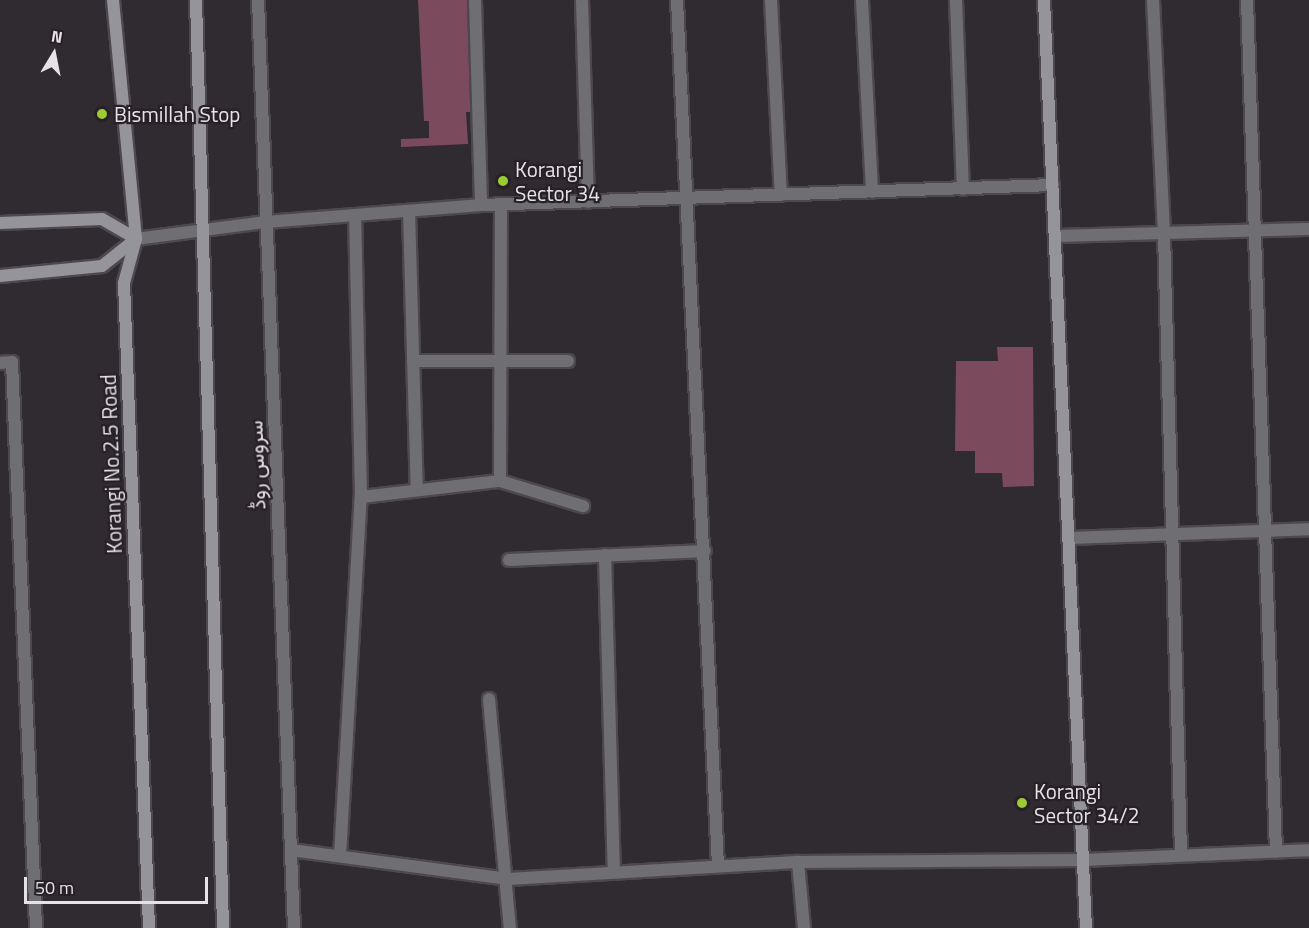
<!DOCTYPE html>
<meta charset="utf-8">
<style>
body{margin:0}
#map{position:relative;width:1309px;height:928px;overflow:hidden;background:#302a31;font-family:"Titillium Web",Vazirmatn,sans-serif}
div>[style]{position:absolute}
.building>*{inset:0;background:#7b4a5d}
.roads{filter:drop-shadow(2px 0 #4d474e) drop-shadow(-2px 0 #4d474e) drop-shadow(0 2px #4d474e) drop-shadow(0 -2px #4d474e)}
.street>*{height:12px;margin:-6px;padding:0 6px;transform-origin:6px;border-radius:6px;background:#6f6f73}
.secondary>*{height:12px;margin:-6px;padding:0 6px;transform-origin:6px;border-radius:6px;background:#95949b}
.dots>*{width:16px;height:16px;translate:-50% -50%;box-sizing:border-box;border:3px solid #272027;border-radius:50%}
span{translate:-50% -50%;white-space:nowrap;text-align:center;line-height:1.15;-webkit-text-stroke:4.5px #272027;paint-order:stroke}
.poi-label{font-size:21px;color:#e6e2e7}
.left{translate:0 -50%;text-align:left}
.street-label{font-size:21px;color:#e6e2e7}
.north{position:absolute;left:24px;top:24px;width:60px;height:60px;-webkit-text-stroke:4px #272027;paint-order:stroke;rotate:10deg;font-size:16px;font-weight:700;line-height:24px;text-align:center;color:#e6e2e7}
.north::after{content:'';display:block;margin:auto;width:21px;height:27px;background:#e6e2e7;clip-path:polygon(50% 0,100% 100%,50% 72%,0 100%)}
.scale{position:absolute;left:24px;top:877px;width:184px;height:27px;box-sizing:border-box;border:3px solid #e6e2e7;border-top:0;padding-left:8px;font-size:18px;line-height:21px;white-space:nowrap;color:#e6e2e7;-webkit-text-stroke:4px #272027;paint-order:stroke}
</style>
<div id="map">
<div class="building">
<i style="clip-path:polygon(418px 0,468px 0,474px 112px,466px 112px,468px 144px,401px 147px,401px 139px,429px 138px,429px 121px,424px 121px)"></i>
<i style="clip-path:polygon(997px 347px,1033px 347px,1034px 486px,1003px 487px,1002px 473px,975px 473px,975px 451px,955px 451px,956px 361px,998px 361px)"></i>
</div>
<div class="roads">
<div class="street">
<i style="left:258px;top:0;width:929px;rotate:87.78deg"></i>
<i style="left:475px;top:0;width:205px;rotate:88.3deg"></i>
<i style="left:582px;top:0;width:202px;rotate:88.3deg"></i>
<i style="left:677px;top:0;width:866px;rotate:87.29deg"></i>
<i style="left:771px;top:0;width:195px;rotate:87.1deg"></i>
<i style="left:862px;top:0;width:192px;rotate:87deg"></i>
<i style="left:956px;top:0;width:189px;rotate:87.9deg"></i>
<i style="left:1153px;top:0;width:233px;rotate:87.3deg"></i>
<i style="left:1164px;top:233px;width:622px;rotate:88.43deg"></i>
<i style="left:1247px;top:0;width:852px;rotate:88.05deg"></i>
<i style="left:409px;top:211px;width:279px;rotate:88.4deg"></i>
<i style="left:1055px;top:236px;width:254px;rotate:-1.6deg"></i>
<i style="left:136px;top:239px;width:131px;rotate:-7.5deg"></i>
<i style="left:266px;top:222px;width:216px;rotate:-4.5deg"></i>
<i style="left:481px;top:205px;width:572px;rotate:-2deg"></i>
<i style="left:413px;top:361px;width:155px"></i>
<i style="left:0;top:363px;width:12px;rotate:-5deg"></i>
<i style="left:12px;top:362px;width:567px;rotate:87.57deg"></i>
<i style="left:500px;top:481px;width:277px;rotate:-89.8deg"></i>
<i style="left:361px;top:497px;width:140px;rotate:-6.6deg"></i>
<i style="left:500px;top:481px;width:87px;rotate:16.8deg"></i>
<i style="left:1069px;top:538px;width:240px;rotate:-2.1deg"></i>
<i style="left:605px;top:555px;width:317px;rotate:88.4deg"></i>
<i style="left:509px;top:560px;width:196px;rotate:-2.6deg"></i>
<i style="left:489px;top:699px;width:230px;rotate:84.8deg"></i>
<i style="left:291px;top:850px;width:219px;rotate:7.6deg"></i>
<i style="left:508px;top:879px;width:290px;rotate:-3.4deg"></i>
<i style="left:798px;top:862px;width:286px;rotate:-0.4deg"></i>
<i style="left:1084px;top:860px;width:225px;rotate:-2.5deg"></i>
<i style="left:340px;top:856px;width:360px;rotate:-86.7deg"></i>
<i style="left:361px;top:497px;width:282px;rotate:-91.2deg"></i>
<i style="left:798px;top:862px;width:66px;rotate:84.8deg"></i>
</div>
<div class="secondary">
<i style="left:113px;top:0;width:240px;rotate:84.5deg"></i>
<i style="left:136px;top:239px;width:46px;rotate:105.3deg"></i>
<i style="left:124px;top:283px;width:645px;rotate:87.78deg"></i>
<i style="left:196px;top:0;width:928px;rotate:88.33deg"></i>
<i style="left:1044px;top:0;width:929px;rotate:87.41deg"></i>
<i style="left:0;top:223px;width:102px;rotate:-2.2deg"></i>
<i style="left:102px;top:219px;width:39px;rotate:30deg"></i>
<i style="left:136px;top:239px;width:43px;rotate:141.5deg"></i>
<i style="left:102px;top:266px;width:102px;rotate:174.4deg"></i>
</div>
</div>
<div class="dots">
<i style="left:102px;top:114px;background:#9bcb32"></i>
<i style="left:503px;top:181px;background:#9bcb32"></i>
<i style="left:1022px;top:803px;background:#9bcb32"></i>
</div>
<div class="poi-label">
<span class="left" style="left:114px;top:114px">Bismillah Stop</span>
<span class="left" style="left:515px;top:181px">Korangi<br>Sector 34</span>
<span class="left" style="left:1034px;top:803px">Korangi<br>Sector 34/2</span>
</div>
<div class="street-label">
<span style="left:111px;top:464px;rotate:-92deg">Korangi No.2.5 Road</span>
<span style="left:256px;top:465px;rotate:-92deg">سروس روڈ</span>
</div>
<div class="north">N</div>
<div class="scale">50 m</div>
</div>
